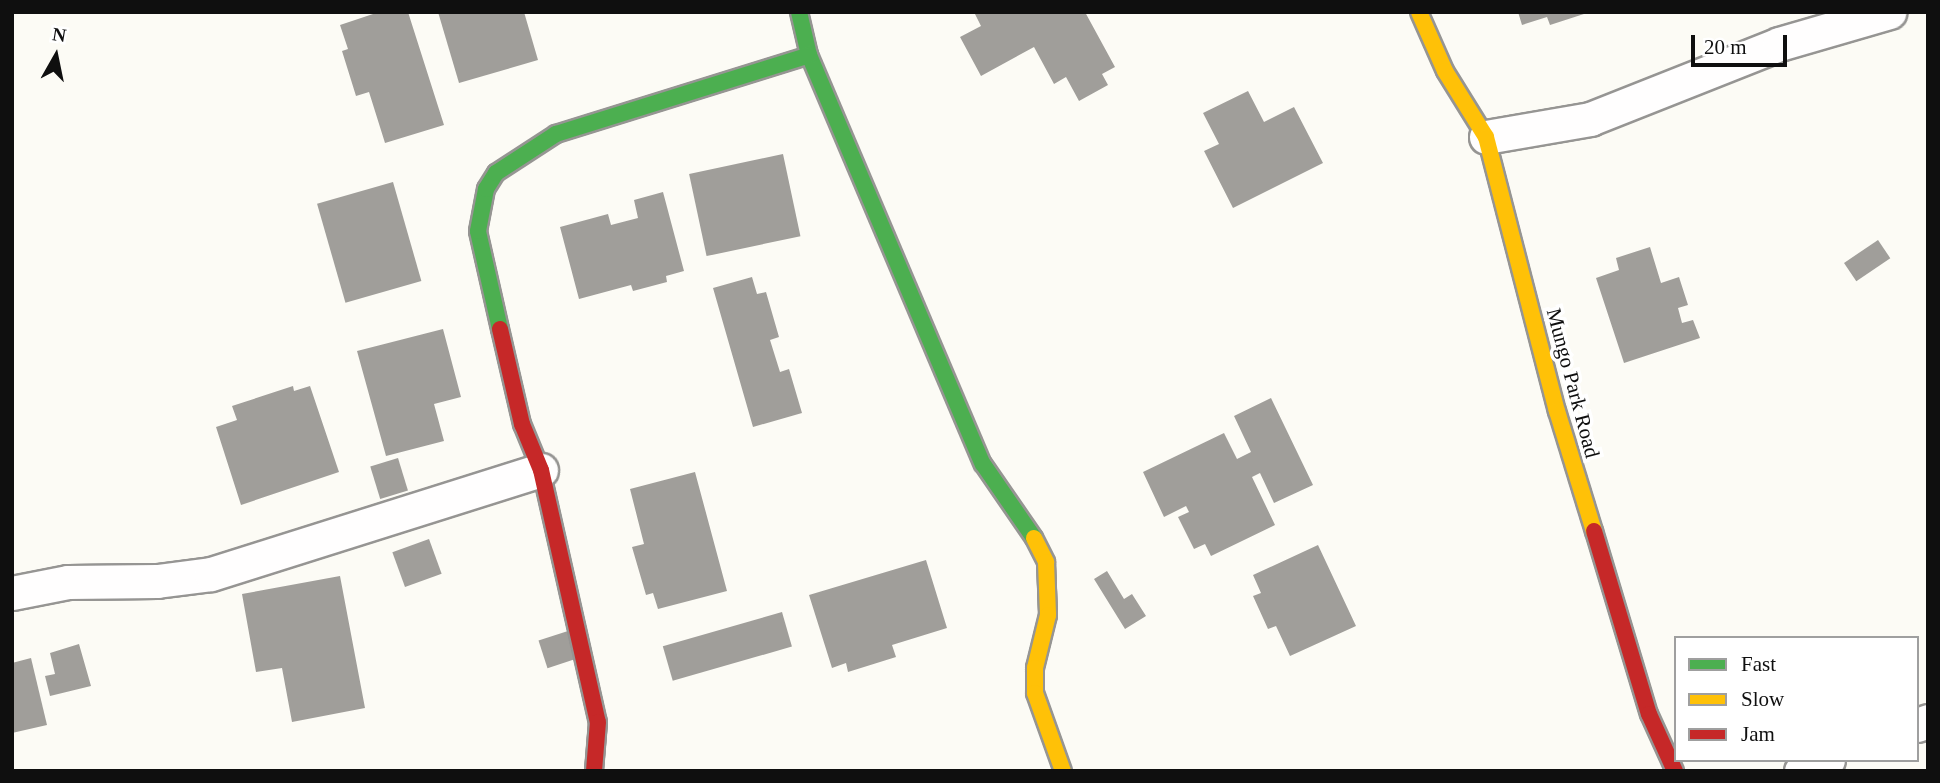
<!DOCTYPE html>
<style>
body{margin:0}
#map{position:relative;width:1940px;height:783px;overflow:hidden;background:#fcfbf5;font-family:"Times New Roman",serif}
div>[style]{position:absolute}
.building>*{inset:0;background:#a09e9a;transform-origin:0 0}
.roads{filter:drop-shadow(2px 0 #969593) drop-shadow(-2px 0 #969593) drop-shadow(0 2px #969593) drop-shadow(0 -2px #969593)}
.street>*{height:33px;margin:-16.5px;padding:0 16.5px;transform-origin:16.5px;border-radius:16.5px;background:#fffefe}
.fast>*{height:16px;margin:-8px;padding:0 8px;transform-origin:8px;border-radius:8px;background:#4caf50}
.slow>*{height:16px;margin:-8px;padding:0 8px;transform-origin:8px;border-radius:8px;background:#ffc107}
.jam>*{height:16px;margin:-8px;padding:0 8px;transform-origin:8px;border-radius:8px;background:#c62828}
span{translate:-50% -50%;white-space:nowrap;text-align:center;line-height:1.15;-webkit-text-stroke:7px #fff;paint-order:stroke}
.street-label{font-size:21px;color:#0f0f0f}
.frame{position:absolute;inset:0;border:14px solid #0f0f0f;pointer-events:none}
.legend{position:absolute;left:1674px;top:636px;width:245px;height:126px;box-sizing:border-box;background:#fff;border:2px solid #9f9f9f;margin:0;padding:9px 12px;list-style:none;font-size:21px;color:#0f0f0f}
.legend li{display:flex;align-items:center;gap:14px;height:35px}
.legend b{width:35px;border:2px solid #9f9f9f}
.north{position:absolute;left:21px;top:21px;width:70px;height:70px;-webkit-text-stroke:5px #fff;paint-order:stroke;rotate:9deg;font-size:19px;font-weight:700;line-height:28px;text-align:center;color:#0f0f0f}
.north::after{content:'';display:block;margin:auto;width:24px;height:32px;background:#0f0f0f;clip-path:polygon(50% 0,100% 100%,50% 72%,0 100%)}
.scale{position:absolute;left:1691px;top:35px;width:96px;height:32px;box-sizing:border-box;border:4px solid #0f0f0f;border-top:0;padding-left:9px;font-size:21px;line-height:24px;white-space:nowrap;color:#0f0f0f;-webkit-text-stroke:5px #fff;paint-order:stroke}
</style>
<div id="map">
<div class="building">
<i style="clip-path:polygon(379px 12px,408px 12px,444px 125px,385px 143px,369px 92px,356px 96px,342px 51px,348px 49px,340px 25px)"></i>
<i style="clip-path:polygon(438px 12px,524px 12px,538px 60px,459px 83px)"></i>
<i style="clip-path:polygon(974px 12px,1085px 12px,1115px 67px,1102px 74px,1108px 85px,1079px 101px,1066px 77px,1054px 84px,1034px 47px,981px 76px,960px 37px,981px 26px)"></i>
<i style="clip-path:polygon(1518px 12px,1587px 12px,1587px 13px,1550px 25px,1547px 17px,1522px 25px)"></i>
<i style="clip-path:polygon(1248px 91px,1264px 122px,1294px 107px,1323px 163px,1233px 208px,1204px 151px,1219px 144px,1203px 113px)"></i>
<i style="left:783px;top:154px;width:84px;height:96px;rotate:78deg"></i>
<i style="left:393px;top:182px;width:103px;height:79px;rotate:74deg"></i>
<i style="clip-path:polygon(663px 192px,684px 271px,666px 276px,667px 282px,633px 291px,631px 285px,579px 299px,560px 227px,608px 214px,611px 225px,638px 218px,634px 200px)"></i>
<i style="left:1878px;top:240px;width:22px;height:41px;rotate:56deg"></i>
<i style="clip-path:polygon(1650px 247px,1661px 283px,1679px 277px,1688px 305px,1678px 308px,1682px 323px,1693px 320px,1700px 338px,1624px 363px,1596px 278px,1619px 270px,1616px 258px)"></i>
<i style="clip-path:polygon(752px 277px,757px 294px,766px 292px,779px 337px,770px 340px,780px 372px,789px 369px,802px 413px,753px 427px,713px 288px)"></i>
<i style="clip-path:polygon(443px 329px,461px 397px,434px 404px,444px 441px,386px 456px,357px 351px)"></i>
<i style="clip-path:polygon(293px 386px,294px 391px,310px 386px,339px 472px,241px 505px,216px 427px,237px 420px,232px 406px)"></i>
<i style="clip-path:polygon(1271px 398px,1313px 485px,1274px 503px,1260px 473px,1252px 477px,1275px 525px,1211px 556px,1205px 544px,1194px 549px,1178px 517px,1189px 512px,1186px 506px,1164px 517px,1143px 472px,1224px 433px,1237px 459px,1251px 452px,1234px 416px)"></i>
<i style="left:398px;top:458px;width:34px;height:29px;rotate:73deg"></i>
<i style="clip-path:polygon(695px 472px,727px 591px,658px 609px,653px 593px,646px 595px,632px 547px,644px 544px,630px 489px)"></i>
<i style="left:429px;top:539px;width:37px;height:39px;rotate:70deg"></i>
<i style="clip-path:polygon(1318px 545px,1356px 626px,1290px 656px,1276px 626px,1268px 629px,1253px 596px,1261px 593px,1253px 575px)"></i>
<i style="clip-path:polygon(926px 560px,947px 628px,892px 645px,896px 657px,848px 672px,846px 663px,832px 668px,809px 595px)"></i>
<i style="clip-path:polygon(1107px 571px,1124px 599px,1132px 594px,1146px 616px,1125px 629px,1094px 579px)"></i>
<i style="clip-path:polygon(340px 576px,365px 708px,292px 722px,282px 668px,256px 672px,242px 594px)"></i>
<i style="left:782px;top:612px;width:36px;height:124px;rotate:74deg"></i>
<i style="left:568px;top:631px;width:29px;height:31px;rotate:72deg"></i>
<i style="clip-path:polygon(79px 644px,91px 686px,50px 696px,45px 676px,55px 674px,50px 653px)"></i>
<i style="clip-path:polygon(31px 658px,47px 725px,12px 733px,12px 663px)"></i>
</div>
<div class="roads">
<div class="street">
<i style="left:1486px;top:137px;width:106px;rotate:-9.8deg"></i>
<i style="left:1590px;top:119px;width:203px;rotate:-21.6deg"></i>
<i style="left:1779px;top:44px;width:115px;rotate:-16.2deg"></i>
<i style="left:12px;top:593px;width:57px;rotate:-11.1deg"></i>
<i style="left:68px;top:582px;width:89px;rotate:-0.6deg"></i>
<i style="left:157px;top:581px;width:54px;rotate:-7.4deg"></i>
<i style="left:211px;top:574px;width:346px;rotate:-17.5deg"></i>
<i style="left:1917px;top:725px;width:12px;rotate:-20deg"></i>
<i style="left:1801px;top:771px;width:29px;rotate:-22deg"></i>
</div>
<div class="fast">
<i style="left:799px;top:12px;width:44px;rotate:76.9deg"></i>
<i style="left:809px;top:55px;width:444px;rotate:67deg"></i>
<i style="left:983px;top:464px;width:90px;rotate:55.4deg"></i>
<i style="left:500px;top:329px;width:100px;rotate:-102.7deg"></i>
<i style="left:478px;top:231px;width:43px;rotate:-79.2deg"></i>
<i style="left:486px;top:189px;width:19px;rotate:-58deg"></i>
<i style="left:496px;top:173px;width:72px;rotate:-33deg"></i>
<i style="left:556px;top:134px;width:265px;rotate:-17.3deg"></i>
</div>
<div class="slow">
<i style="left:1419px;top:12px;width:64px;rotate:66.2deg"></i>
<i style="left:1445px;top:71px;width:78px;rotate:58.2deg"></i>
<i style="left:1486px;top:137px;width:283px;rotate:75.5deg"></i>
<i style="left:1557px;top:411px;width:126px;rotate:72.9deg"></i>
<i style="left:1034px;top:538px;width:27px;rotate:63deg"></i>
<i style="left:1046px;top:562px;width:53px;rotate:87.8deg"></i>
<i style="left:1048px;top:615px;width:55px;rotate:103.8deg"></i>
<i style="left:1035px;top:668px;width:25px;rotate:90deg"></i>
<i style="left:1035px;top:693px;width:83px;rotate:70.3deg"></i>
</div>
<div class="jam">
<i style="left:500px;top:329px;width:98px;rotate:77deg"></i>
<i style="left:522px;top:424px;width:50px;rotate:67.6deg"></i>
<i style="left:541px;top:470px;width:258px;rotate:77.3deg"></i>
<i style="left:598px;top:722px;width:49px;rotate:94.7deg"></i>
<i style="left:1594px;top:531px;width:191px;rotate:73.3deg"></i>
<i style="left:1649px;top:714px;width:63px;rotate:65.5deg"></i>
</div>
</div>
<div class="street-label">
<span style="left:1573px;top:383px;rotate:75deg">Mungo Park Road</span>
</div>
<div class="frame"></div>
<ul class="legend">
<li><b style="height:9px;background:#4caf50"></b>Fast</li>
<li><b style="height:9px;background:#ffc107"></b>Slow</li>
<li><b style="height:9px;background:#c62828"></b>Jam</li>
</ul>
<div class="north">N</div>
<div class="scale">20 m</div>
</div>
